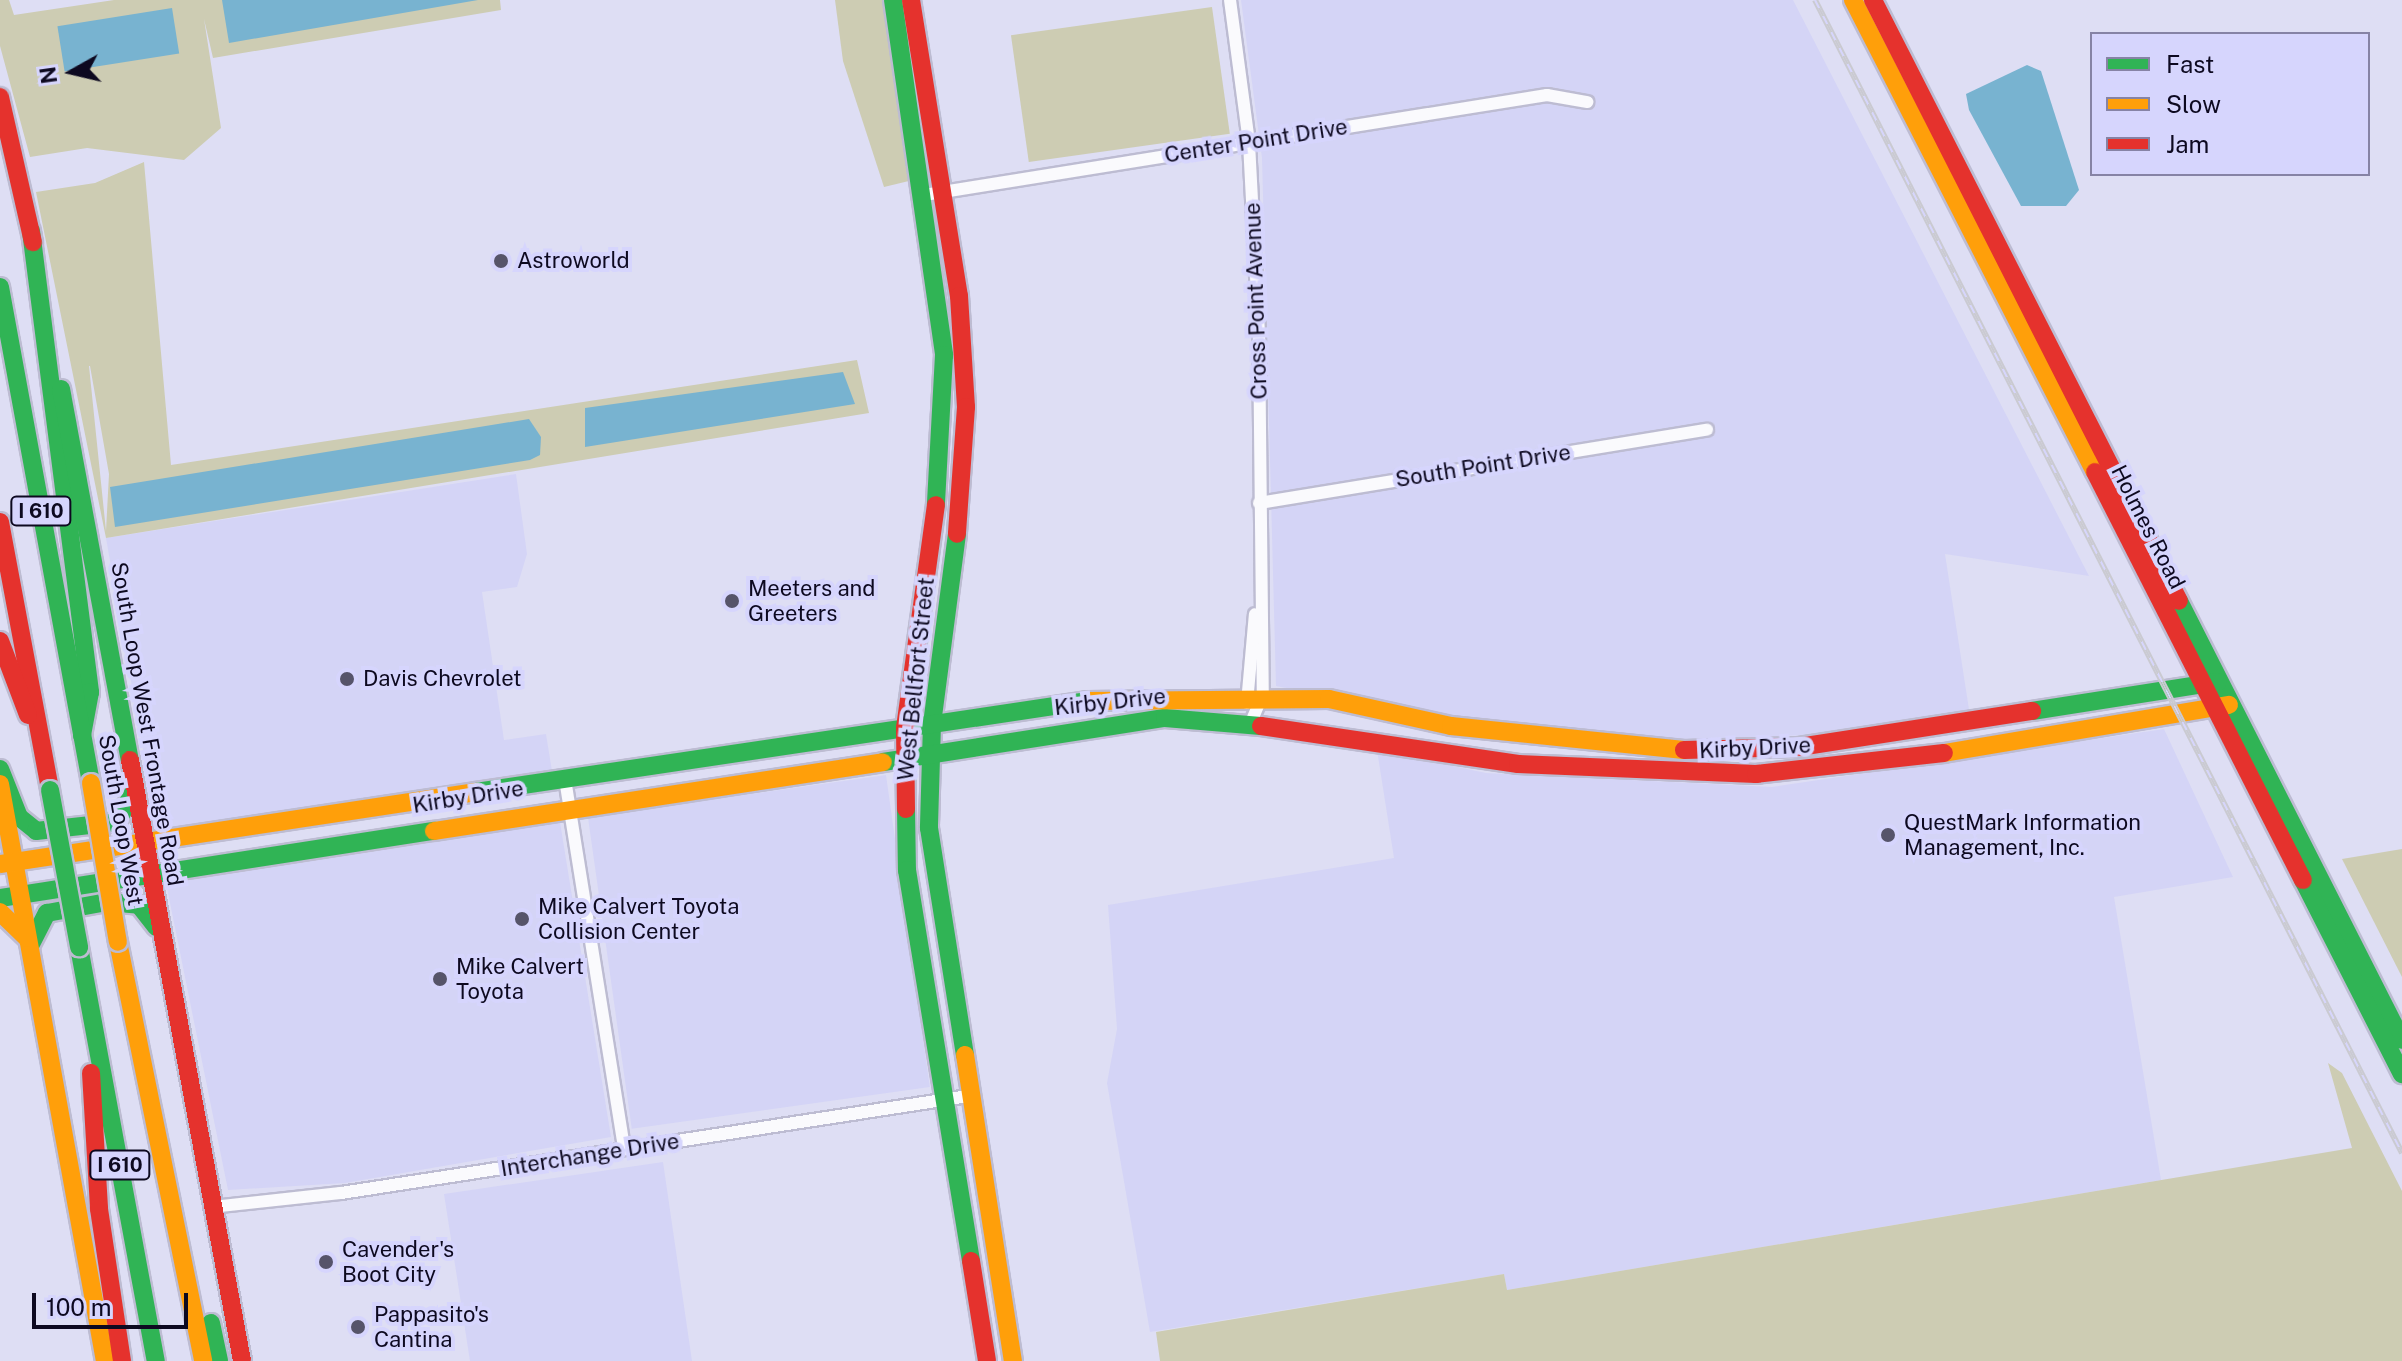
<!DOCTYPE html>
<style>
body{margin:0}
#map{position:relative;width:2402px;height:1361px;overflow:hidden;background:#dedef4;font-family:"Public Sans",sans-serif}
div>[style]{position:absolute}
.built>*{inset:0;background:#d4d4f6;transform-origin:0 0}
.green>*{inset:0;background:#cdccb3;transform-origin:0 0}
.water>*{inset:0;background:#78b3d0;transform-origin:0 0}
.roads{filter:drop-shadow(2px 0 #bdbcd2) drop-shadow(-2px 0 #bdbcd2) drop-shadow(0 2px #bdbcd2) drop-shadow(0 -2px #bdbcd2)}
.street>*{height:12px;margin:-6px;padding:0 6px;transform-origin:6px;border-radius:6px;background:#fafafd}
.fast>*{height:18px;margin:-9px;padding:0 9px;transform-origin:9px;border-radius:9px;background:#30b455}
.slow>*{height:18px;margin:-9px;padding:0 9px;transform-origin:9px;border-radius:9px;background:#ff9f0a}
.jam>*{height:18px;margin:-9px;padding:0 9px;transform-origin:9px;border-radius:9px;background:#e5322d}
.rail>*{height:6px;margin-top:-3px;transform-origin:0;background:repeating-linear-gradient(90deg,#d6d5fd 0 9px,#cacad1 0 18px);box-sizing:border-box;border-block:2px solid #cacad1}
.bridges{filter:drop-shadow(2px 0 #bdbcd2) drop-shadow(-2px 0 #bdbcd2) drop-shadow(0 2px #bdbcd2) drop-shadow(0 -2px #bdbcd2)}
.fast-bridge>*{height:18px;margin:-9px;padding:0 9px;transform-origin:9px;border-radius:9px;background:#30b455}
.slow-bridge>*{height:18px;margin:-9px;padding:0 9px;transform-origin:9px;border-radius:9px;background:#ff9f0a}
.dots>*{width:22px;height:22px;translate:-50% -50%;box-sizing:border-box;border:4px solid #d6d5fd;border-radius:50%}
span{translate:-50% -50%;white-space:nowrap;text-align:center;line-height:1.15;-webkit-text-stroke:8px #d6d5fd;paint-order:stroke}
.shield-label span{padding:2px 6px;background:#d6d5fd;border:2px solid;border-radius:6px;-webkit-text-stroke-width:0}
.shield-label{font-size:20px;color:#0d0920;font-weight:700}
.street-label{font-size:22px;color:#0d0920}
.poi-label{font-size:22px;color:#0d0920}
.left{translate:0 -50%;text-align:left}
.legend{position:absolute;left:2090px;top:32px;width:280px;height:144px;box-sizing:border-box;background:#d6d5fd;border:2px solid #8683a5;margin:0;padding:10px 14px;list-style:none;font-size:24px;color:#0d0920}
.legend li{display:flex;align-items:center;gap:16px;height:40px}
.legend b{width:40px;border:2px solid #8683a5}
.north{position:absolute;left:32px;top:32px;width:80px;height:80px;-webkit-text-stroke:6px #d6d5fd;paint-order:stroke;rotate:262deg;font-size:22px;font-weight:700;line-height:32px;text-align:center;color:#0d0920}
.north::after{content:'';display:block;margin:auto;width:28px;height:36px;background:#0d0920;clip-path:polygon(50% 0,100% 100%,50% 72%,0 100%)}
.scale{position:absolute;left:32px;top:1293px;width:156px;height:36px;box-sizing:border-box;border:4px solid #0d0920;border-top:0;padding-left:10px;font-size:24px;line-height:28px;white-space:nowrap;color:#0d0920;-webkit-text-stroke:6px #d6d5fd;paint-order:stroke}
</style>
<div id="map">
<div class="built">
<i style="clip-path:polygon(1241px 0,1793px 0,2089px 576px,1945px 554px,1970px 716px,1852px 733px,1649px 742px,1475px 725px,1276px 686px,1262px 158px)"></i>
<i style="clip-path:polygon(516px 474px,527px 554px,517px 587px,482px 592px,504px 740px,546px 734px,552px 771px,157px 830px,106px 538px)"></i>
<i style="clip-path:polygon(2164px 729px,2233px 877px,2114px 897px,2161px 1180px,1507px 1290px,1504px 1274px,1150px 1332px,1107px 1083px,1117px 1029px,1108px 905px,1394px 858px,1377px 750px,1486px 773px,1772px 787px)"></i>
<i style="left:886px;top:775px;width:315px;height:301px;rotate:82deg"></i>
<i style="clip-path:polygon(559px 816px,611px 1137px,345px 1183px,228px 1190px,166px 883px)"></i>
<i style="clip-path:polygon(663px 1162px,692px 1361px,470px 1361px,444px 1194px)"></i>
</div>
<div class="green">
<i style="clip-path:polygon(0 0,9px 0,14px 15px,114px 0,500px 0,501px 10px,213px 58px,204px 19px,221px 128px,184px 160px,87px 148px,30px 157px,0 46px)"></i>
<i style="clip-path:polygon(835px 0,884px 0,913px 180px,884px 187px,843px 61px)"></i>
<i style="left:1212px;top:7px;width:128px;height:203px;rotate:82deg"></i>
<i style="clip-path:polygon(evenodd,144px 162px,171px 465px,857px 360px,869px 413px,106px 538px,36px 192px,95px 183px,144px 162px,90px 366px,109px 474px,106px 531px,89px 366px,90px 366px)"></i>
<i style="clip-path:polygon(2402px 849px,2402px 977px,2342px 859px)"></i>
<i style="clip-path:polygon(2328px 1063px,2342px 1073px,2402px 1191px,2402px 1361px,1160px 1361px,1156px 1332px,1504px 1274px,1507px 1290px,2352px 1148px)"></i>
</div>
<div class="water">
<i style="clip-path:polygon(222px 0,478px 0,229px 43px)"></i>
<i style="left:172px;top:8px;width:46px;height:116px;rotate:81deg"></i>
<i style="clip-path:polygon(2027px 65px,2041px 71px,2079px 190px,2066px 206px,2021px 206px,1969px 110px,1966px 94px)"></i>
<i style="clip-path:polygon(843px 372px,855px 404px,585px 447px,585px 408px)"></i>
<i style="clip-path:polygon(529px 419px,541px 437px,540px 455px,530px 460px,115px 527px,110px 487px)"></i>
</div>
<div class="roads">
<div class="street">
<i style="left:1230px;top:0;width:144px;rotate:82.4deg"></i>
<i style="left:1249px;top:143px;width:189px;rotate:87deg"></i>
<i style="left:1259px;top:332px;width:362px;rotate:89.4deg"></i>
<i style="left:1263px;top:694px;width:30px;rotate:113deg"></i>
<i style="left:924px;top:195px;width:631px;rotate:-9.12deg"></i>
<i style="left:1547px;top:95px;width:41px;rotate:9.9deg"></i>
<i style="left:1259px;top:503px;width:454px;rotate:-9.3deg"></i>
<i style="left:1247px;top:703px;width:89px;rotate:-84.9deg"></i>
<i style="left:565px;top:779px;width:375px;rotate:80.9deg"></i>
<i style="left:212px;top:1207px;width:130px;rotate:-6.2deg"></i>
<i style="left:341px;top:1193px;width:634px;rotate:-8.79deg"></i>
</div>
<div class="fast">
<i style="left:893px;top:0;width:359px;rotate:81.8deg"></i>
<i style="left:944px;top:355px;width:150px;rotate:93.1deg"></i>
<i style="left:31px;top:231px;width:465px;rotate:82.7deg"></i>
<i style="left:90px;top:692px;width:44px;rotate:100.5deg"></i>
<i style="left:0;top:287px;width:504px;rotate:79.6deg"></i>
<i style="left:61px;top:389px;width:377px;rotate:79.5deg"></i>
<i style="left:957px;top:534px;width:192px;rotate:97.5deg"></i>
<i style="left:932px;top:724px;width:104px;rotate:91.7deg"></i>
<i style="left:929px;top:828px;width:230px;rotate:81deg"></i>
<i style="left:2179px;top:601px;width:492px;rotate:63.1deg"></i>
<i style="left:2032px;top:711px;width:188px;rotate:-8.9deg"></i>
<i style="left:883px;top:762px;width:285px;rotate:-8.9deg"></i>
<i style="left:1165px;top:718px;width:96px;rotate:4.8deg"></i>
<i style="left:0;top:769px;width:52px;rotate:68.4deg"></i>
<i style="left:19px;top:817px;width:22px;rotate:39deg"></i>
<i style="left:36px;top:831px;width:81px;rotate:-6.3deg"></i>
<i style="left:117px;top:822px;width:35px;rotate:-61deg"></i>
<i style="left:476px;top:792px;width:619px;rotate:-8.46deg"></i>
<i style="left:906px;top:809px;width:61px;rotate:89.1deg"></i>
<i style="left:907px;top:870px;width:396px;rotate:80.7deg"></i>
<i style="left:2303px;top:880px;width:218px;rotate:63deg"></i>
<i style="left:0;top:898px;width:439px;rotate:-8.8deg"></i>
<i style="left:31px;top:944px;width:35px;rotate:-63deg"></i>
<i style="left:47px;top:913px;width:61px;rotate:-10.4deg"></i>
<i style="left:107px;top:902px;width:32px;rotate:5deg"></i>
<i style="left:139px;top:905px;width:28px;rotate:52deg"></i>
<i style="left:79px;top:947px;width:421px;rotate:79.5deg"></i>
<i style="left:211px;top:1323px;width:39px;rotate:78deg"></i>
</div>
<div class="slow">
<i style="left:1853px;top:0;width:530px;rotate:62.86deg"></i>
<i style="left:1088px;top:701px;width:241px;rotate:-0.5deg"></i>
<i style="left:1329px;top:699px;width:125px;rotate:12.5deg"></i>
<i style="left:1451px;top:726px;width:234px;rotate:5.9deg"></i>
<i style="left:1944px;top:753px;width:289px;rotate:-9.6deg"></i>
<i style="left:0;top:784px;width:586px;rotate:79.69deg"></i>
<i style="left:434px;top:831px;width:454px;rotate:-8.7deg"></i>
<i style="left:0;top:864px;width:481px;rotate:-8.6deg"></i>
<i style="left:0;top:912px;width:37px;rotate:44deg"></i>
<i style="left:118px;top:942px;width:428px;rotate:78.5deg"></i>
<i style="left:965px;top:1055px;width:310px;rotate:81.1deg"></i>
</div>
<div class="jam">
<i style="left:911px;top:0;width:300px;rotate:80.8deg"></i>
<i style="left:959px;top:296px;width:111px;rotate:86.4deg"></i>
<i style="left:966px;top:407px;width:127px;rotate:94.1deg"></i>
<i style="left:1873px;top:0;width:674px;rotate:63.02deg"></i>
<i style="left:0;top:97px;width:149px;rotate:77.2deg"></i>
<i style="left:2095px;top:472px;width:458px;rotate:63deg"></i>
<i style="left:0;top:522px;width:273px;rotate:79.4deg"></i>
<i style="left:0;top:641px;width:79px;rotate:69.3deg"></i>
<i style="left:1261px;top:726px;width:260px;rotate:8.4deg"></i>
<i style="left:1518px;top:764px;width:238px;rotate:2.4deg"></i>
<i style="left:1756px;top:774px;width:189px;rotate:-6.4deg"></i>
<i style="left:1684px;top:750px;width:115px;rotate:-1.5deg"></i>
<i style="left:1799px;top:747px;width:236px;rotate:-8.8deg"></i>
<i style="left:130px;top:760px;width:611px;rotate:79.44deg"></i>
<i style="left:906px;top:809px;width:81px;rotate:-90.7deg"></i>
<i style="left:905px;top:728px;width:225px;rotate:-82.1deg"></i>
<i style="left:91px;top:1073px;width:136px;rotate:86.6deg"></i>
<i style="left:99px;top:1209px;width:154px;rotate:81.4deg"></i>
<i style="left:971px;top:1261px;width:101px;rotate:80.9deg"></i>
</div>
</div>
<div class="rail">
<i style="left:1815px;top:0;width:1294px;rotate:63.02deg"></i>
</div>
<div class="bridges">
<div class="fast-bridge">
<i style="left:50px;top:790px;width:160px;rotate:79.5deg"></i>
</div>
<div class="slow-bridge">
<i style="left:91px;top:783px;width:161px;rotate:80.4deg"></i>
</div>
</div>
<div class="dots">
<i style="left:501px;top:261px;background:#56546a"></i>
<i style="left:732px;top:601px;background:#56546a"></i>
<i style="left:347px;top:679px;background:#56546a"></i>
<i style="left:1888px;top:835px;background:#56546a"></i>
<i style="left:522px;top:919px;background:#56546a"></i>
<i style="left:440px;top:979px;background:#56546a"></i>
<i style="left:326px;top:1262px;background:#56546a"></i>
<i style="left:358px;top:1327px;background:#56546a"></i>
</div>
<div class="shield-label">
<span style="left:41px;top:511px">I 610</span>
<span style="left:120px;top:1165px">I 610</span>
</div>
<div class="street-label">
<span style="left:1256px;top:141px;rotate:-9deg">Center Point Drive</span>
<span style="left:1256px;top:301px;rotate:-92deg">Cross Point Avenue</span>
<span style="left:1483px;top:466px;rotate:-9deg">South Point Drive</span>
<span style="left:2148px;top:527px;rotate:63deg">Holmes Road</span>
<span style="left:916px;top:679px;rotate:-84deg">West Bellfort Street</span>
<span style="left:1110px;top:702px;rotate:-6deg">Kirby Drive</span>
<span style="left:147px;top:724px;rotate:80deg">South Loop West Frontage Road</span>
<span style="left:1755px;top:748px;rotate:-3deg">Kirby Drive</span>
<span style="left:468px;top:797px;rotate:-9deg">Kirby Drive</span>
<span style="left:121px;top:820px;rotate:80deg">South Loop West</span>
<span style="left:590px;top:1155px;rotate:-9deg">Interchange Drive</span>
</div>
<div class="poi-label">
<span class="left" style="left:517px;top:261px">Astroworld</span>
<span class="left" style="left:748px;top:601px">Meeters and<br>Greeters</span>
<span class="left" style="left:363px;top:679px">Davis Chevrolet</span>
<span class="left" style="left:1904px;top:835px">QuestMark Information<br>Management, Inc.</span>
<span class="left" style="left:538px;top:919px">Mike Calvert Toyota<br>Collision Center</span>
<span class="left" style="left:456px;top:979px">Mike Calvert<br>Toyota</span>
<span class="left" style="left:342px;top:1262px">Cavender's<br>Boot City</span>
<span class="left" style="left:374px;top:1327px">Pappasito's<br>Cantina</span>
</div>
<ul class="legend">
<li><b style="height:10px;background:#30b455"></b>Fast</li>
<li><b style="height:10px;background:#ff9f0a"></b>Slow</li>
<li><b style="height:10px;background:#e5322d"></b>Jam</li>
</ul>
<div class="north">N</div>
<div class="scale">100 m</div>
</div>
